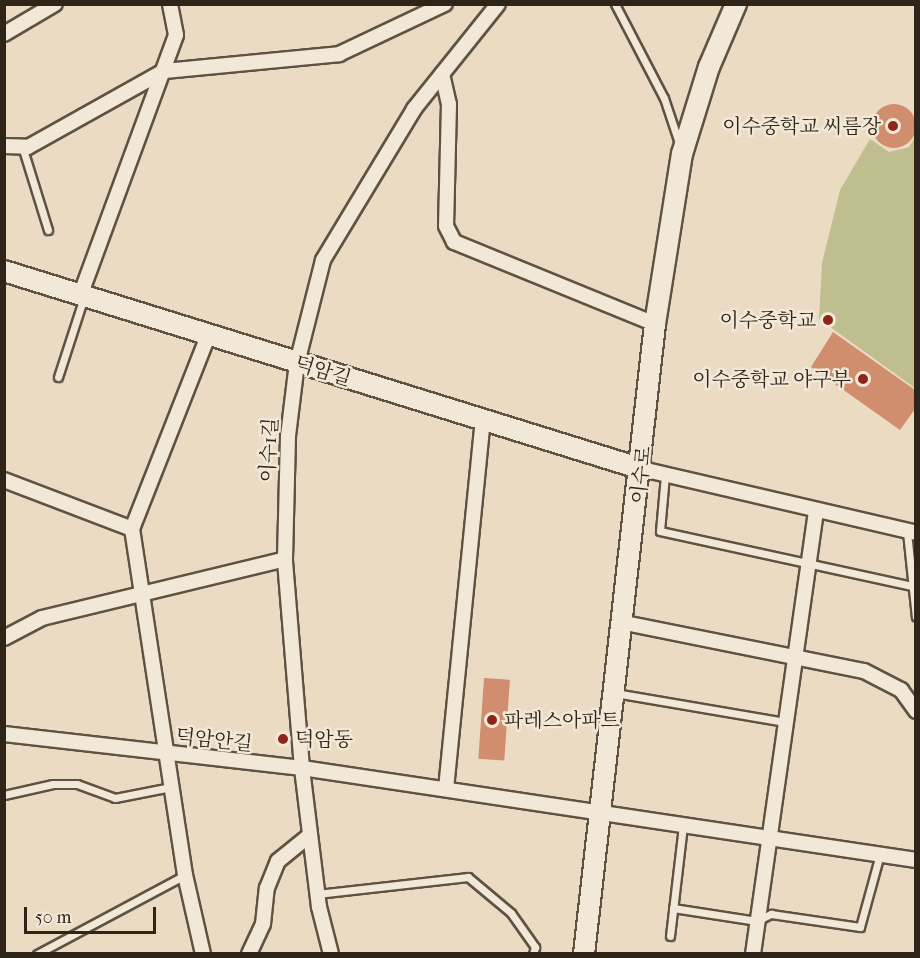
<!DOCTYPE html>
<meta charset="utf-8">
<style>
body{margin:0}
#map{position:relative;width:920px;height:958px;overflow:hidden;background:#ebdbc3;font-family:"IM FELL French Canon","Noto Serif KR",serif}
div>[style]{position:absolute}
.green>*{inset:0;background:#bfbe8e}
.building>*{inset:0;background:#d08e6f;transform-origin:0 0}
.round{border-radius:50%}
.roads{filter:drop-shadow(2px 0 #5e5243) drop-shadow(-2px 0 #5e5243) drop-shadow(0 2px #5e5243) drop-shadow(0 -2px #5e5243)}
.lane>*{height:7px;margin:-3.5px;padding:0 3.5px;transform-origin:3.5px;border-radius:3.5px;background:#f2e8d8}
.street>*{height:14px;margin:-7px;padding:0 7px;transform-origin:7px;border-radius:7px;background:#f2e8d8}
.secondary>*{height:20px;margin:-10px;padding:0 10px;transform-origin:10px;border-radius:10px;background:#f2e8d8}
.dots>*{width:16px;height:16px;translate:-50% -50%;box-sizing:border-box;border:3px solid #f2e8d8;border-radius:50%}
span{translate:-50% -50%;white-space:nowrap;text-align:center;line-height:1.15;-webkit-text-stroke:5px #f2e8d8;paint-order:stroke}
.poi-label{font-size:20px;color:#2f2418}
.right{translate:-100% -50%;text-align:right}
.left{translate:0 -50%;text-align:left}
.street-label{font-size:20px;color:#2f2418}
.frame{position:absolute;inset:0;border:6px solid #2f2418;pointer-events:none}
.scale{position:absolute;left:24px;top:907px;width:132px;height:27px;box-sizing:border-box;border:3px solid #2f2418;border-top:0;padding-left:8px;font-size:18px;line-height:21px;white-space:nowrap;color:#2f2418;-webkit-text-stroke:4px #f2e8d8;paint-order:stroke}
</style>
<div id="map">
<div class="green">
<i style="clip-path:polygon(915px 138px,916px 388px,915px 388px,819px 319px,822px 263px,840px 190px,870px 139px,889px 152px,909px 147px)"></i>
</div>
<div class="building">
<i class="round" style="left:872px;top:104px;width:44px;height:44px"></i>
<i style="clip-path:polygon(833px 332px,915px 390px,915px 409px,900px 430px,811px 367px)"></i>
<i style="left:484px;top:678px;width:26px;height:81px;rotate:4deg"></i>
</div>
<div class="roads">
<div class="lane">
<i style="left:615px;top:4px;width:106px;rotate:62.5deg"></i>
<i style="left:664px;top:98px;width:51px;rotate:71.6deg"></i>
<i style="left:22px;top:146px;width:88px;rotate:72.8deg"></i>
<i style="left:58px;top:377px;width:84px;rotate:-72deg"></i>
<i style="left:665px;top:475px;width:56px;rotate:95.1deg"></i>
<i style="left:660px;top:531px;width:258px;rotate:12.3deg"></i>
<i style="left:907px;top:532px;width:85px;rotate:84deg"></i>
<i style="left:615px;top:693px;width:171px;rotate:9.7deg"></i>
<i style="left:4px;top:795px;width:50px;rotate:-12.7deg"></i>
<i style="left:53px;top:784px;width:24px"></i>
<i style="left:77px;top:784px;width:40px;rotate:20.2deg"></i>
<i style="left:115px;top:798px;width:57px;rotate:-11.1deg"></i>
<i style="left:317px;top:894px;width:152px;rotate:-6.4deg"></i>
<i style="left:468px;top:877px;width:56px;rotate:39.9deg"></i>
<i style="left:511px;top:913px;width:42px;rotate:54.8deg"></i>
<i style="left:535px;top:947px;width:7px;rotate:106deg"></i>
<i style="left:673px;top:908px;width:85px;rotate:8.8deg"></i>
<i style="left:757px;top:921px;width:16px;rotate:-27deg"></i>
<i style="left:771px;top:914px;width:90px;rotate:8.3deg"></i>
<i style="left:860px;top:927px;width:76px;rotate:-74.7deg"></i>
<i style="left:670px;top:936px;width:112px;rotate:-83.3deg"></i>
<i style="left:37px;top:954px;width:168px;rotate:-28.1deg"></i>
</div>
<div class="street">
<i style="left:4px;top:34px;width:59px;rotate:-30.5deg"></i>
<i style="left:442px;top:74px;width:31px;rotate:77deg"></i>
<i style="left:449px;top:104px;width:122px;rotate:91.4deg"></i>
<i style="left:446px;top:226px;width:18px;rotate:63deg"></i>
<i style="left:454px;top:242px;width:217px;rotate:22.2deg"></i>
<i style="left:4px;top:146px;width:24px;rotate:2deg"></i>
<i style="left:28px;top:147px;width:156px;rotate:-29.2deg"></i>
<i style="left:164px;top:71px;width:176px;rotate:-5.5deg"></i>
<i style="left:339px;top:54px;width:117px;rotate:-25.3deg"></i>
<i style="left:80px;top:296px;width:278px;rotate:-69.8deg"></i>
<i style="left:176px;top:35px;width:32px;rotate:-101deg"></i>
<i style="left:642px;top:469px;width:281px;rotate:13.1deg"></i>
<i style="left:4px;top:480px;width:137px;rotate:20.9deg"></i>
<i style="left:625px;top:623px;width:244px;rotate:11.4deg"></i>
<i style="left:864px;top:671px;width:42px;rotate:27.2deg"></i>
<i style="left:901px;top:690px;width:26px;rotate:54deg"></i>
<i style="left:4px;top:638px;width:43px;rotate:-27.8deg"></i>
<i style="left:42px;top:618px;width:250px;rotate:-13.6deg"></i>
<i style="left:4px;top:734px;width:300px;rotate:6.5deg"></i>
<i style="left:302px;top:768px;width:621px;rotate:8.52deg"></i>
<i style="left:446px;top:789px;width:371px;rotate:-84.3deg"></i>
<i style="left:203px;top:954px;width:81px;rotate:-102.8deg"></i>
<i style="left:185px;top:875px;width:350px;rotate:-98.7deg"></i>
<i style="left:132px;top:529px;width:207px;rotate:-68.5deg"></i>
<i style="left:249px;top:954px;width:33px;rotate:-65deg"></i>
<i style="left:263px;top:924px;width:36px;rotate:-84deg"></i>
<i style="left:267px;top:888px;width:29px;rotate:-68deg"></i>
<i style="left:278px;top:861px;width:41px;rotate:-39.1deg"></i>
<i style="left:331px;top:954px;width:49px;rotate:-104.3deg"></i>
<i style="left:319px;top:907px;width:140px;rotate:-97deg"></i>
<i style="left:302px;top:768px;width:210px;rotate:-94.7deg"></i>
<i style="left:285px;top:559px;width:123px;rotate:-88.6deg"></i>
<i style="left:288px;top:436px;width:74px;rotate:-83deg"></i>
<i style="left:297px;top:363px;width:106px;rotate:-75.8deg"></i>
<i style="left:323px;top:260px;width:176px;rotate:-58.9deg"></i>
<i style="left:414px;top:109px;width:134px;rotate:-51.3deg"></i>
<i style="left:753px;top:954px;width:444px;rotate:-81.9deg"></i>
</div>
<div class="secondary">
<i style="left:4px;top:271px;width:668px;rotate:17.24deg"></i>
<i style="left:584px;top:954px;width:634px;rotate:-83.57deg"></i>
<i style="left:655px;top:324px;width:172px;rotate:-81deg"></i>
<i style="left:682px;top:154px;width:91px;rotate:-72.8deg"></i>
<i style="left:709px;top:67px;width:69px;rotate:-66.8deg"></i>
</div>
</div>
<div class="dots">
<i style="left:893px;top:126px;background:#8f2418"></i>
<i style="left:828px;top:320px;background:#8f2418"></i>
<i style="left:863px;top:379px;background:#8f2418"></i>
<i style="left:492px;top:720px;background:#8f2418"></i>
<i style="left:283px;top:739px;background:#8f2418"></i>
</div>
<div class="poi-label">
<span class="right" style="left:881px;top:126px">이수중학교 씨름장</span>
<span class="right" style="left:816px;top:320px">이수중학교</span>
<span class="right" style="left:851px;top:379px">이수중학교 야구부</span>
<span class="left" style="left:504px;top:720px">파레스아파트</span>
<span class="left" style="left:295px;top:739px">덕암동</span>
</div>
<div class="street-label">
<span style="left:323px;top:371px;rotate:17deg">덕암길</span>
<span style="left:269px;top:450px;rotate:-87deg">이수1길</span>
<span style="left:641px;top:475px;rotate:-84deg">이수로</span>
<span style="left:214px;top:740px;rotate:6deg">덕암안길</span>
</div>
<div class="frame"></div>
<div class="scale">50 m</div>
</div>
